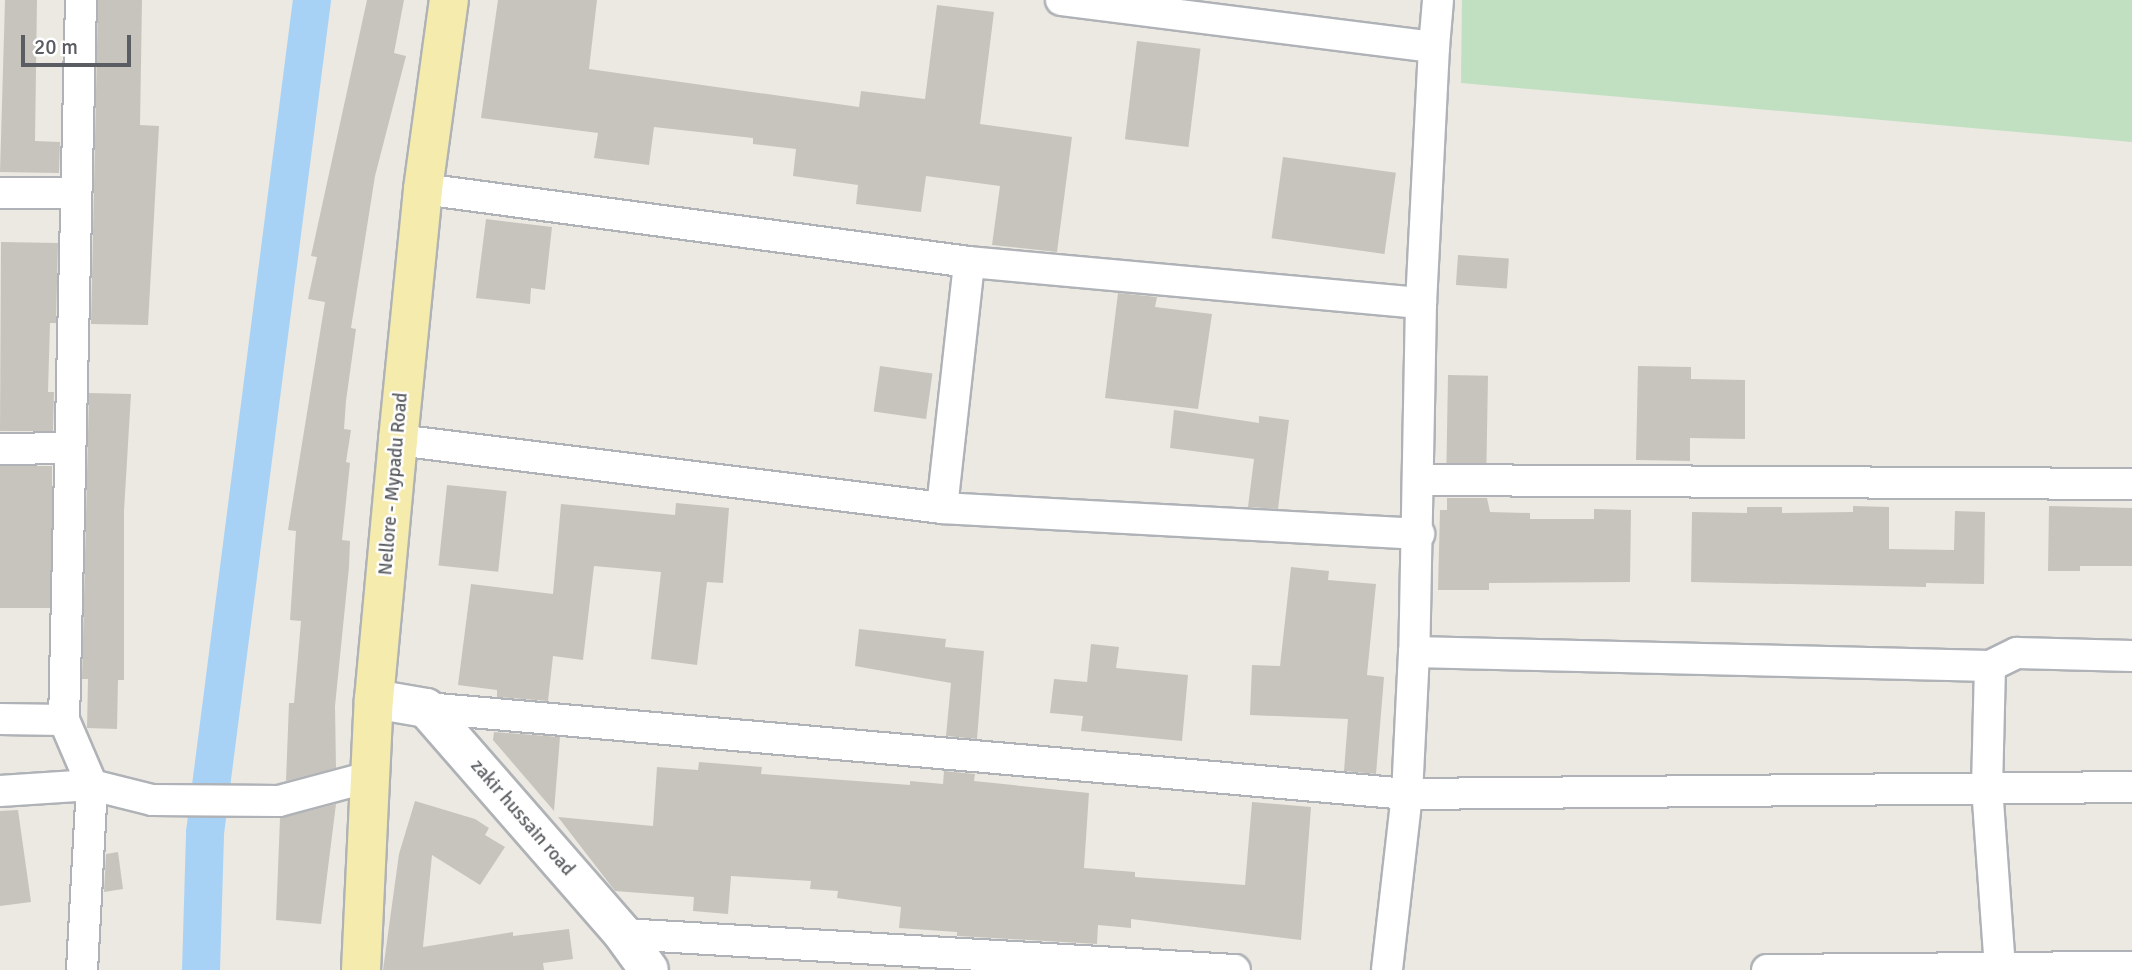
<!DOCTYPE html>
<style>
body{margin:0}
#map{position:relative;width:2132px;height:970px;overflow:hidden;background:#ebe9e2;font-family:Signika,sans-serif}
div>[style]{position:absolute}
.green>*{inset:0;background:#c1e0c2}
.canal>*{height:38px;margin:-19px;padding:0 19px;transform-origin:19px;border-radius:19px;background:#a8d2f5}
.building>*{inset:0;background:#c7c4be;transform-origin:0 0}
.roads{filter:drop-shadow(2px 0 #afb2b6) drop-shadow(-2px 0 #afb2b6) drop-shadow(0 2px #afb2b6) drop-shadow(0 -2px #afb2b6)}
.street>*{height:30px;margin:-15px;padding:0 15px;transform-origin:15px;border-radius:15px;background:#fff}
.secondary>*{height:38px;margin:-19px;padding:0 19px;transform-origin:19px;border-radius:19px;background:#fff}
.primary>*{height:38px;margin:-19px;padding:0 19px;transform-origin:19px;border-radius:19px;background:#f5ebad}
span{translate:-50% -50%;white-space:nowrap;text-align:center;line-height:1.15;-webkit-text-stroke:5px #fff;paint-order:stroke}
.street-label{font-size:19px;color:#5a5d61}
.scale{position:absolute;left:21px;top:35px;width:110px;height:32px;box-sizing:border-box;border:4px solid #5a5d61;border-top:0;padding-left:9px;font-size:21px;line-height:24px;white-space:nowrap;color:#5a5d61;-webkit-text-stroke:5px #fff;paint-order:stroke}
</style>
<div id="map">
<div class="green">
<i style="clip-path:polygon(1462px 0,2132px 0,2132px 142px,1461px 83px)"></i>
</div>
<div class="canal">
<i style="left:201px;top:970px;width:137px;rotate:-88.3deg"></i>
<i style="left:205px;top:833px;width:840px;rotate:-82.68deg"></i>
</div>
<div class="building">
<i style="clip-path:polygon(5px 0,37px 0,35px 141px,60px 142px,59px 173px,0 172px)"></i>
<i style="clip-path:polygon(98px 0,142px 0,140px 125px,159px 126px,148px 325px,91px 324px)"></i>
<i style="clip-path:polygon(367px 0,404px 0,394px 53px,406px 56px,375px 176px,351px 328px,356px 329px,346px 401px,344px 429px,351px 430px,346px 462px,350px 463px,342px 540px,350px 541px,349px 567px,335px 706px,336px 768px,286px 781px,289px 703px,294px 703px,301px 621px,290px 620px,296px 531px,288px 530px,325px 302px,308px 299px,317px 257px,311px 256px)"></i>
<i style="clip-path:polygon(498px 0,597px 0,589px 69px,859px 107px,861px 91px,925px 99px,937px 5px,994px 12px,980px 124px,1072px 137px,1057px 252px,992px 245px,1000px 186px,926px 176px,921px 212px,856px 204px,858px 185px,793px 176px,796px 149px,753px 144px,753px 138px,654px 127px,649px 165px,594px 158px,598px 133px,481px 118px)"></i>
<i style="left:1137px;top:41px;width:64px;height:99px;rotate:7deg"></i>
<i style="left:1283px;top:157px;width:114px;height:82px;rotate:8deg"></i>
<i style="clip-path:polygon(486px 219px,552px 227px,545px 290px,531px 288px,530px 304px,476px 298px)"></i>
<i style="clip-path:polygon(1px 242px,58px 243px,56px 323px,50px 323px,48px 392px,54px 392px,53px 431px,0 431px)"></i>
<i style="left:1458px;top:255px;width:51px;height:30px;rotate:4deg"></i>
<i style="clip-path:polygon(1118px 293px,1157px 297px,1155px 307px,1212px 314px,1198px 409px,1105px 398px)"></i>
<i style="left:880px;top:366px;width:53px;height:46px;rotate:8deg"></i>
<i style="clip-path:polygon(1638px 366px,1691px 367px,1691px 379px,1745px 380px,1745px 439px,1690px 438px,1690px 461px,1636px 460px)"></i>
<i style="left:1448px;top:375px;width:40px;height:88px;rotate:1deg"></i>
<i style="clip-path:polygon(89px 393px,131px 394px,124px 511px,124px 680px,118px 680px,117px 729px,87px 728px,88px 679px,82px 679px)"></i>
<i style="clip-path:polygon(1174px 410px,1259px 423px,1259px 416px,1289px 420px,1278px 509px,1248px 507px,1254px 459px,1170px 448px)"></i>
<i style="left:0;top:466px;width:52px;height:142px"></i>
<i style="left:447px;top:485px;width:60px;height:81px;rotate:6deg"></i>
<i style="clip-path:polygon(1447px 498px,1487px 498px,1490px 512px,1530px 513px,1530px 519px,1594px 519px,1594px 509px,1631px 510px,1630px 582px,1489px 583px,1489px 590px,1438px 590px,1440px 510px,1447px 510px)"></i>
<i style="clip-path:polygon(676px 503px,729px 508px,723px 583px,707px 582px,697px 665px,651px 659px,661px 572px,594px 566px,583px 660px,553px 656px,548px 701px,497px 697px,497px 690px,458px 685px,471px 584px,553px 594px,561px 504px,675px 515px)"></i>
<i style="clip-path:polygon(1853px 506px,1889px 507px,1889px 549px,1954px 550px,1955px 511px,1985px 512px,1984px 584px,1926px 583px,1926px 587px,1691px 582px,1692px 512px,1747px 513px,1747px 507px,1782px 507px,1782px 513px,1853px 512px)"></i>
<i style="clip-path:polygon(2049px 506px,2132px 508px,2132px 566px,2080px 566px,2080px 571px,2048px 571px)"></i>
<i style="clip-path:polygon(1291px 567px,1329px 571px,1328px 580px,1376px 584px,1367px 675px,1384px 677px,1376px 774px,1344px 771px,1348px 719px,1250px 715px,1252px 665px,1280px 666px)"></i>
<i style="clip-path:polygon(859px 629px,946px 639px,945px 647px,984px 651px,977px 739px,946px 736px,951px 683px,855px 666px)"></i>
<i style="clip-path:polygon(1091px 644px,1119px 647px,1116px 668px,1188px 675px,1182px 741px,1081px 731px,1083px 716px,1050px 713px,1054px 679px,1087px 682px)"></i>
<i style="clip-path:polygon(494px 732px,560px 737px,554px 811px,493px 740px)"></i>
<i style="clip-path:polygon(699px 762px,762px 767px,761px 774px,910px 785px,910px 781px,943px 784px,944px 771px,975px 774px,974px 781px,1089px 793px,1084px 868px,1135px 872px,1135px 877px,1245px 885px,1252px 802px,1311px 807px,1301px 940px,1131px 919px,1131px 928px,1098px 925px,1097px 944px,957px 936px,957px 932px,899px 928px,901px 907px,837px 898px,838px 891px,810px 889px,811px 881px,731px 876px,728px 914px,693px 911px,694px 897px,615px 891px,558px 817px,653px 826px,657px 767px,698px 770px)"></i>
<i style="clip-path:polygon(415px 801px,475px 819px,489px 828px,485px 835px,505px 847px,480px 885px,432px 855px,423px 947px,513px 932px,513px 936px,569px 929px,573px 959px,543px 963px,544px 970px,383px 970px,399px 854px)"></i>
<i style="clip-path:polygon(336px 804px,321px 924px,276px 920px,280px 818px)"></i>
<i style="clip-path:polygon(18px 810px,31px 902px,0 906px,0 811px)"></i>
<i style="clip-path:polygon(118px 852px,123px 889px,104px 892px,106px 854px)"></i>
</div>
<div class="roads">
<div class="street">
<i style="left:81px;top:0;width:720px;rotate:91.35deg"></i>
<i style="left:64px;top:720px;width:71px;rotate:66.7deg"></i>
<i style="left:92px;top:785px;width:62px;rotate:14deg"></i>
<i style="left:152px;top:800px;width:127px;rotate:0.5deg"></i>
<i style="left:279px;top:801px;width:93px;rotate:-14.9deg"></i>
<i style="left:1061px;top:0;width:376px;rotate:7.2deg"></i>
<i style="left:1434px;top:47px;width:256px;rotate:92.9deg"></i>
<i style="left:1421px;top:303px;width:349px;rotate:91.1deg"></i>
<i style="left:1414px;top:652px;width:142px;rotate:92.8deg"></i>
<i style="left:1407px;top:794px;width:177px;rotate:96.5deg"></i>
<i style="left:1434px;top:47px;width:47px;rotate:-85.1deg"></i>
<i style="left:423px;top:189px;width:551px;rotate:7.62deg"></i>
<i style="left:969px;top:262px;width:454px;rotate:5.2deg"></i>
<i style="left:0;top:193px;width:76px"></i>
<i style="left:398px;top:440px;width:548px;rotate:7.13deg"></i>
<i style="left:942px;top:508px;width:478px;rotate:3.1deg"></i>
<i style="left:0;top:449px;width:70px;rotate:-0.8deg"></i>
<i style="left:1421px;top:480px;width:711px;rotate:0.32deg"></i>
<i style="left:942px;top:508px;width:247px;rotate:-83.7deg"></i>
<i style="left:1414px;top:652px;width:576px;rotate:1.39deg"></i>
<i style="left:1990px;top:666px;width:30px;rotate:-26deg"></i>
<i style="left:2017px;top:653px;width:115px;rotate:1.5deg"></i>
<i style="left:1990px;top:666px;width:121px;rotate:91.4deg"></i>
<i style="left:1987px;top:787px;width:183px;rotate:85.9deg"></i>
<i style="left:426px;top:708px;width:985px;rotate:5.01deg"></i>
<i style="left:1407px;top:794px;width:725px;rotate:-0.55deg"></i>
<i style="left:0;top:719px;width:64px;rotate:0.9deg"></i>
<i style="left:0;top:791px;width:92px;rotate:-3.7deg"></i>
<i style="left:92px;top:785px;width:185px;rotate:93.1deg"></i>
<i style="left:623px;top:934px;width:613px;rotate:3.37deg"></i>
<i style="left:1767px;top:970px;width:365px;rotate:-0.5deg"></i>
</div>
<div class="secondary">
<i style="left:374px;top:699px;width:53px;rotate:9.8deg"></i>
<i style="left:426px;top:708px;width:300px;rotate:48.9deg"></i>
<i style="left:623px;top:934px;width:44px;rotate:54.2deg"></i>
</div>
<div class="primary">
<i style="left:361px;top:970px;width:271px;rotate:-87.3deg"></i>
<i style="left:374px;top:699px;width:260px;rotate:-84.7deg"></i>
<i style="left:398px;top:440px;width:252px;rotate:-84.3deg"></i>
<i style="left:423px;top:189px;width:191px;rotate:-82.2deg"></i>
</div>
</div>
<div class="street-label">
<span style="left:394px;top:484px;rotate:-85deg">Nellore - Mypadu Road</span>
<span style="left:522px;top:818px;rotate:49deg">zakir hussain road</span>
</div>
<div class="scale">20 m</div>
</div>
